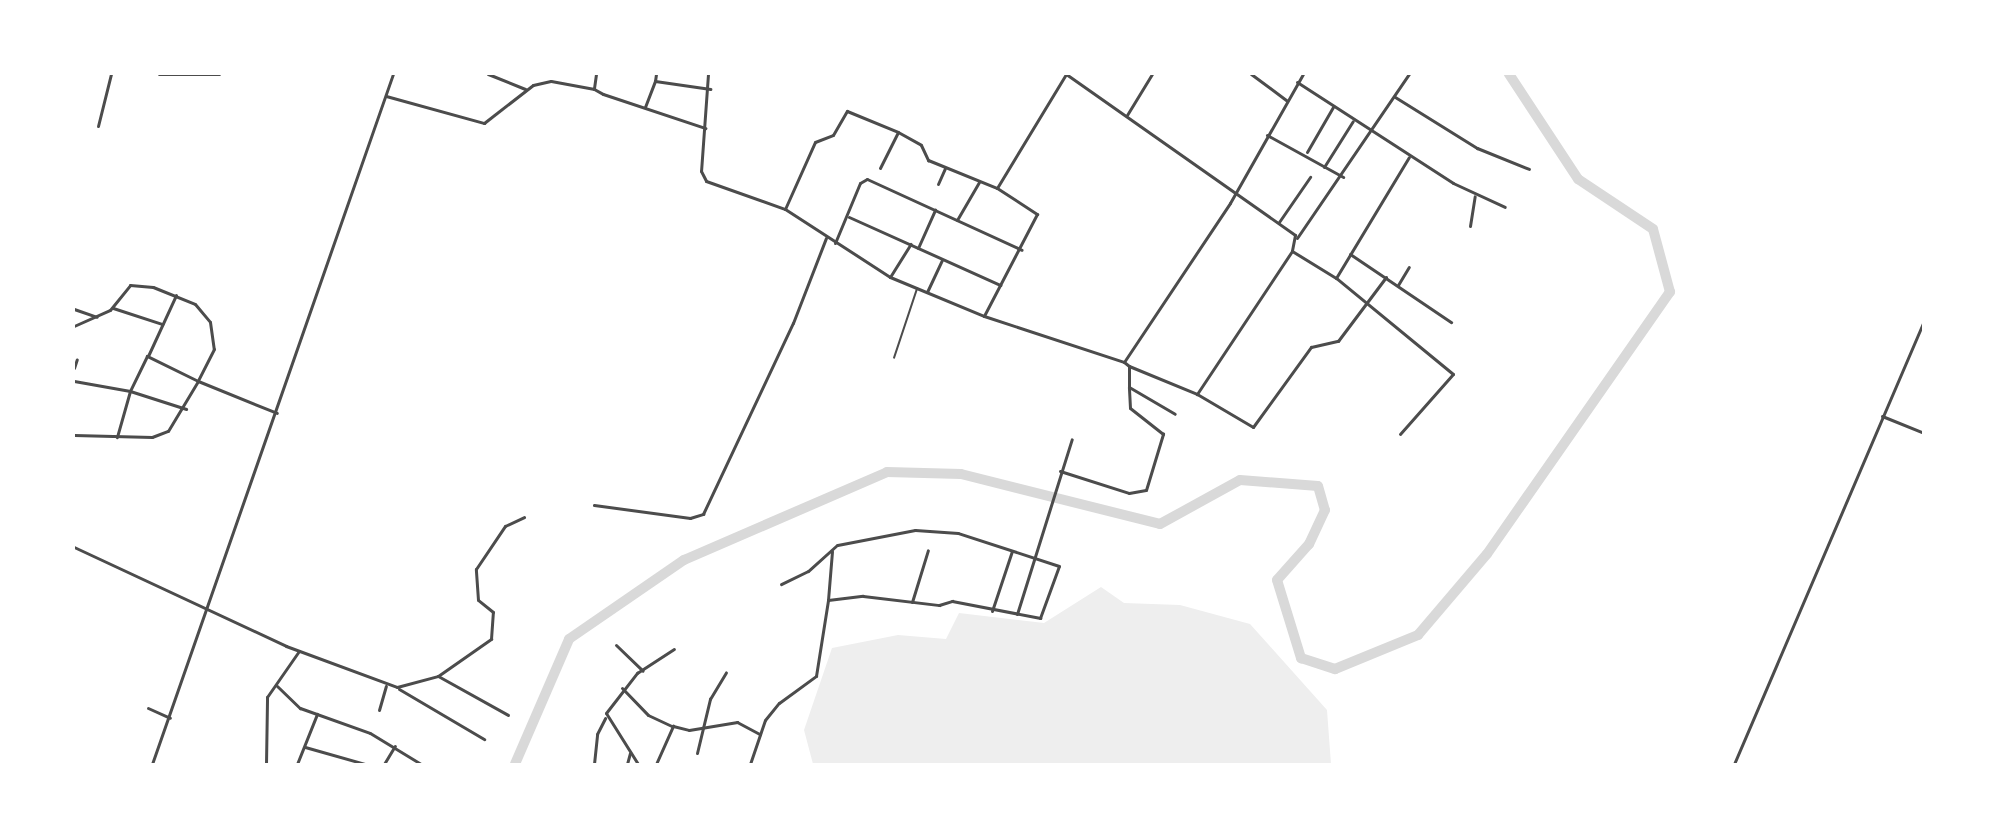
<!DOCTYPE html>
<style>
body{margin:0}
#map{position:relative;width:1997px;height:838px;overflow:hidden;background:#fff;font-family:Karla,sans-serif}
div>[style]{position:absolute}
.green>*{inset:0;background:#eee}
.river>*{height:10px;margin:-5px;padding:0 5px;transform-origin:5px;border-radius:5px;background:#d9d9d9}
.service>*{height:1.5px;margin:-0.75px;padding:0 0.75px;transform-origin:0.75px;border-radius:0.75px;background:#4c4c4c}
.minor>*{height:3px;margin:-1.5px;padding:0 1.5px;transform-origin:1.5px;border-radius:1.5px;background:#4c4c4c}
.tertiary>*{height:3px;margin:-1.5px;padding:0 1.5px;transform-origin:1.5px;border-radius:1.5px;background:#4c4c4c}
span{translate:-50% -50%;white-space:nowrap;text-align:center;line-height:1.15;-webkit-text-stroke:4.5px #fff;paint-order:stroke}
.frame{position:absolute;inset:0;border:75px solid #fff;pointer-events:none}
</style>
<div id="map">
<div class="green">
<i style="clip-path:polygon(1101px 587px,1124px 603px,1180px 605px,1250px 624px,1327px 710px,1331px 764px,813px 764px,804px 730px,832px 648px,898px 635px,946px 639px,959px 613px,1044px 623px)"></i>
</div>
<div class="river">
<i style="left:515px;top:764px;width:136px;rotate:-66.6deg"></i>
<i style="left:569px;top:639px;width:140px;rotate:-34.5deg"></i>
<i style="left:684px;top:560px;width:221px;rotate:-23.4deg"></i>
<i style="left:887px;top:472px;width:74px;rotate:1.5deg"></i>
<i style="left:961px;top:474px;width:205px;rotate:14.1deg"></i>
<i style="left:1160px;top:524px;width:91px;rotate:-28.8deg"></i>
<i style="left:1240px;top:480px;width:78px;rotate:4.4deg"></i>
<i style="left:1318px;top:486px;width:25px;rotate:74deg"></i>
<i style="left:1325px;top:510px;width:38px;rotate:115deg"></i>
<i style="left:1309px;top:544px;width:48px;rotate:131.6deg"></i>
<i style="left:1277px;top:580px;width:82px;rotate:72.9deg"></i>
<i style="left:1301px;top:658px;width:36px;rotate:18deg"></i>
<i style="left:1335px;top:669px;width:90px;rotate:-22.3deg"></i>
<i style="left:1418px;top:635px;width:106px;rotate:-49.6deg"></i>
<i style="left:1487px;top:554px;width:320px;rotate:-55.1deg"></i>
<i style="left:1670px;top:292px;width:65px;rotate:-105.1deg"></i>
<i style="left:1653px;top:229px;width:90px;rotate:-146.3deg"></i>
<i style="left:1578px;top:179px;width:126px;rotate:-123.3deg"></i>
</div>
<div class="service">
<i style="left:894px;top:358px;width:73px;rotate:-71.6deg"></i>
</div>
<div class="minor">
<i style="left:159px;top:74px;width:60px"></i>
<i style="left:488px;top:74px;width:40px;rotate:22deg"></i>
<i style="left:596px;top:74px;width:15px;rotate:98deg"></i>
<i style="left:594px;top:89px;width:10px;rotate:29deg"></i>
<i style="left:603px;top:94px;width:108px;rotate:18.4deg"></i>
<i style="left:656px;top:74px;width:7px;rotate:98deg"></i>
<i style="left:655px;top:81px;width:56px;rotate:8.3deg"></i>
<i style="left:708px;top:74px;width:97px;rotate:94.1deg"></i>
<i style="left:701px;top:171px;width:11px;rotate:63deg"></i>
<i style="left:706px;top:181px;width:84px;rotate:19.5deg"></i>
<i style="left:785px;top:209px;width:125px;rotate:32.9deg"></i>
<i style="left:890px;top:277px;width:102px;rotate:22.5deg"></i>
<i style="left:984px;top:316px;width:147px;rotate:18.2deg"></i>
<i style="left:1124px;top:362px;width:191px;rotate:-56.3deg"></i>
<i style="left:1230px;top:203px;width:148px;rotate:-60.5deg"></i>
<i style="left:1066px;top:74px;width:280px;rotate:35.1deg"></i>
<i style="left:1295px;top:235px;width:16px;rotate:101deg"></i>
<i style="left:1292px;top:251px;width:172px;rotate:123.6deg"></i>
<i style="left:1251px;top:74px;width:44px;rotate:36.6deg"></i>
<i style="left:1297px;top:82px;width:186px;rotate:32.9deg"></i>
<i style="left:1453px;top:183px;width:57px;rotate:24.8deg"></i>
<i style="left:386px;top:96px;width:102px;rotate:15.4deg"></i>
<i style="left:484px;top:123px;width:62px;rotate:-37.8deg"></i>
<i style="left:533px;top:85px;width:18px;rotate:-13deg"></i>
<i style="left:551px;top:81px;width:44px;rotate:10.5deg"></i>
<i style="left:1395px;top:97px;width:97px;rotate:31.9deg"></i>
<i style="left:1477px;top:148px;width:56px;rotate:22deg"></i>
<i style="left:645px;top:107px;width:28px;rotate:-69deg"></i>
<i style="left:1127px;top:115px;width:48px;rotate:-58.6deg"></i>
<i style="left:98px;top:126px;width:54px;rotate:-76deg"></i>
<i style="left:1267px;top:135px;width:87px;rotate:28.9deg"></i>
<i style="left:1307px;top:152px;width:52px;rotate:-60deg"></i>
<i style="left:1324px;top:167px;width:54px;rotate:-57.8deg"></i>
<i style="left:880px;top:168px;width:40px;rotate:-63.4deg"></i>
<i style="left:938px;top:184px;width:17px;rotate:-66deg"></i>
<i style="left:997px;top:188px;width:133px;rotate:-58.8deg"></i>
<i style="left:785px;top:209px;width:73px;rotate:-65.9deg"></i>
<i style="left:815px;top:142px;width:19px;rotate:-21deg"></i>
<i style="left:833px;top:135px;width:28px;rotate:-60deg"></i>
<i style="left:847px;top:111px;width:55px;rotate:22.4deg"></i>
<i style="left:898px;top:132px;width:26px;rotate:29deg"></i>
<i style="left:921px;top:145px;width:17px;rotate:65deg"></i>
<i style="left:928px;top:160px;width:74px;rotate:22.1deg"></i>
<i style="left:997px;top:188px;width:48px;rotate:33deg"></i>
<i style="left:1037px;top:214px;width:115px;rotate:117.5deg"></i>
<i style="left:849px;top:217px;width:166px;rotate:24.2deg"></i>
<i style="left:957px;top:220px;width:44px;rotate:-59.9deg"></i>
<i style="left:1279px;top:222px;width:55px;rotate:-55.4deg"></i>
<i style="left:1470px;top:226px;width:30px;rotate:-81deg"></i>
<i style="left:1297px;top:238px;width:199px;rotate:-55.7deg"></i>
<i style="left:835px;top:243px;width:65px;rotate:-67.4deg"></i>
<i style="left:860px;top:183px;width:8px;rotate:-30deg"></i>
<i style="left:867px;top:179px;width:170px;rotate:24.6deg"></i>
<i style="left:918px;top:248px;width:42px;rotate:-65.9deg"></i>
<i style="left:1292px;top:251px;width:52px;rotate:31.5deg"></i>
<i style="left:1350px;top:254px;width:122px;rotate:34deg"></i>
<i style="left:890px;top:277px;width:39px;rotate:-58deg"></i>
<i style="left:1398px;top:285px;width:21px;rotate:-59deg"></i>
<i style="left:927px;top:292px;width:35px;rotate:-65deg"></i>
<i style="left:113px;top:308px;width:52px;rotate:18.1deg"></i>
<i style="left:74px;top:309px;width:24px;rotate:19deg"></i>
<i style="left:74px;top:326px;width:39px;rotate:-24deg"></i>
<i style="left:110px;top:310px;width:32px;rotate:-51deg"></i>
<i style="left:130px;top:285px;width:23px;rotate:5deg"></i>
<i style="left:153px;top:287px;width:45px;rotate:22deg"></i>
<i style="left:195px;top:304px;width:23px;rotate:50deg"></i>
<i style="left:210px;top:322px;width:27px;rotate:82deg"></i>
<i style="left:214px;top:349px;width:36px;rotate:117deg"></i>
<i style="left:198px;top:381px;width:57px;rotate:-153.9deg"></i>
<i style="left:147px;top:356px;width:39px;rotate:116deg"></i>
<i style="left:130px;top:391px;width:59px;rotate:17.8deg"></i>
<i style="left:148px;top:356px;width:67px;rotate:-65.3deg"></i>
<i style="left:1124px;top:362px;width:6px;rotate:39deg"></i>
<i style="left:1129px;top:366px;width:21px;rotate:90deg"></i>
<i style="left:1129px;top:387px;width:53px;rotate:30.4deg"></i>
<i style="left:1129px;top:366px;width:74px;rotate:22.4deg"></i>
<i style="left:1197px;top:394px;width:65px;rotate:30.5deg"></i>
<i style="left:1253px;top:427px;width:99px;rotate:-54.1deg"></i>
<i style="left:1311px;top:347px;width:28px;rotate:-13deg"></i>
<i style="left:1338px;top:341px;width:80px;rotate:-53.1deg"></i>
<i style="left:74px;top:368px;width:9px;rotate:-72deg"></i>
<i style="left:74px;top:381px;width:57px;rotate:10.1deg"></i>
<i style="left:130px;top:391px;width:48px;rotate:105.8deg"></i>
<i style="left:1882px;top:416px;width:45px;rotate:22deg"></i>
<i style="left:1400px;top:434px;width:80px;rotate:-48.5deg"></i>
<i style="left:1453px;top:374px;width:151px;rotate:-140.6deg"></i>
<i style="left:1336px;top:278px;width:141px;rotate:-58.9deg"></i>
<i style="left:74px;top:435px;width:78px;rotate:1.5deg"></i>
<i style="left:152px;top:437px;width:17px;rotate:-21deg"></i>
<i style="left:168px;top:431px;width:58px;rotate:-59deg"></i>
<i style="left:198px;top:381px;width:85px;rotate:22.1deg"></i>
<i style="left:1060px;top:471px;width:72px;rotate:17.7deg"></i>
<i style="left:1129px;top:493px;width:17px;rotate:-10deg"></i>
<i style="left:1146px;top:490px;width:59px;rotate:-73.1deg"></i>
<i style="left:1163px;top:434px;width:42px;rotate:-141.8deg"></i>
<i style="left:1130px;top:408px;width:21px;rotate:-93deg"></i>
<i style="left:594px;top:505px;width:97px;rotate:7.7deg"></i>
<i style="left:690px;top:518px;width:14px;rotate:-17deg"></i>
<i style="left:703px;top:514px;width:211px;rotate:-64.8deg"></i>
<i style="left:793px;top:323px;width:91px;rotate:-68.8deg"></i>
<i style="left:74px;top:547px;width:234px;rotate:25deg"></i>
<i style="left:286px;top:646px;width:118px;rotate:20.3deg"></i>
<i style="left:397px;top:687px;width:42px;rotate:-15deg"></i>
<i style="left:438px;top:676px;width:65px;rotate:-34.9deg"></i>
<i style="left:491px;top:639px;width:27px;rotate:-86deg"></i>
<i style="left:493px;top:612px;width:19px;rotate:-141deg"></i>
<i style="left:478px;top:600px;width:31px;rotate:-94deg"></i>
<i style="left:476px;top:569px;width:52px;rotate:-56deg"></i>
<i style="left:505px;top:526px;width:21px;rotate:-25deg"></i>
<i style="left:828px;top:600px;width:49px;rotate:-85.3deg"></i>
<i style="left:912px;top:602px;width:54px;rotate:-72.9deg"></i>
<i style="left:992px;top:611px;width:63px;rotate:-71.6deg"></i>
<i style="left:1017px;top:614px;width:183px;rotate:-72.6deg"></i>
<i style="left:616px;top:645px;width:37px;rotate:44deg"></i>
<i style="left:438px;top:676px;width:80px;rotate:29.1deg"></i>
<i style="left:277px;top:686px;width:32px;rotate:44deg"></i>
<i style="left:300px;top:708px;width:74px;rotate:19.7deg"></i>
<i style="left:370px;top:733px;width:60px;rotate:31.3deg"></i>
<i style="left:622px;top:688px;width:37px;rotate:46deg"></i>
<i style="left:648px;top:715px;width:26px;rotate:25deg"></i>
<i style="left:399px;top:689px;width:99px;rotate:30.5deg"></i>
<i style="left:148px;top:708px;width:24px;rotate:24deg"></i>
<i style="left:379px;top:710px;width:25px;rotate:-74deg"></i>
<i style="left:305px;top:747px;width:62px;rotate:15.8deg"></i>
<i style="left:697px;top:753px;width:56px;rotate:-76.5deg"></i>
<i style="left:710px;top:699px;width:31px;rotate:-59deg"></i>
<i style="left:152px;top:764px;width:731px;rotate:-70.75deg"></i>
<i style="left:266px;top:764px;width:67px;rotate:-89.1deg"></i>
<i style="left:267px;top:697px;width:56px;rotate:-55.2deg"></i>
<i style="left:297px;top:764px;width:54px;rotate:-68.2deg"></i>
<i style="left:384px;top:764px;width:21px;rotate:-59deg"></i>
<i style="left:594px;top:764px;width:30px;rotate:-84deg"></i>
<i style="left:597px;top:734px;width:18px;rotate:-63deg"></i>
<i style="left:627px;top:764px;width:11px;rotate:-75deg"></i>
<i style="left:638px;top:764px;width:60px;rotate:-122.1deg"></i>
<i style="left:606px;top:713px;width:51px;rotate:-52.2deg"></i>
<i style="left:637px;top:673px;width:44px;rotate:-33deg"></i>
<i style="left:656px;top:764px;width:42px;rotate:-65.9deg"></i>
<i style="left:673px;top:726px;width:16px;rotate:14deg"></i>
<i style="left:689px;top:730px;width:49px;rotate:-9.5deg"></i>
<i style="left:737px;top:722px;width:26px;rotate:28deg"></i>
<i style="left:750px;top:764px;width:46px;rotate:-71.2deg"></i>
<i style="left:765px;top:720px;width:22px;rotate:-51deg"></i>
<i style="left:779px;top:703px;width:46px;rotate:-36.1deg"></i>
<i style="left:816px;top:676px;width:77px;rotate:-81deg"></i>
<i style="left:828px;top:600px;width:35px;rotate:-7deg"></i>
<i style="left:863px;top:596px;width:77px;rotate:6.8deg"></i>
<i style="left:939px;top:605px;width:14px;rotate:-17deg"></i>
<i style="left:952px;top:601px;width:90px;rotate:10.9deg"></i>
<i style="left:1040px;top:618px;width:55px;rotate:-69.9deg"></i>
<i style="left:1059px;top:566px;width:106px;rotate:-161.9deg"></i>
<i style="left:958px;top:533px;width:43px;rotate:-176deg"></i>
<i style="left:915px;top:530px;width:79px;rotate:169.1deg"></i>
<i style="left:837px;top:545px;width:39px;rotate:138deg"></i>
<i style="left:808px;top:571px;width:30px;rotate:154deg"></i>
</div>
<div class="tertiary">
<i style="left:1734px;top:764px;width:482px;rotate:-66.8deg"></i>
</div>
<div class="frame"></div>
</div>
